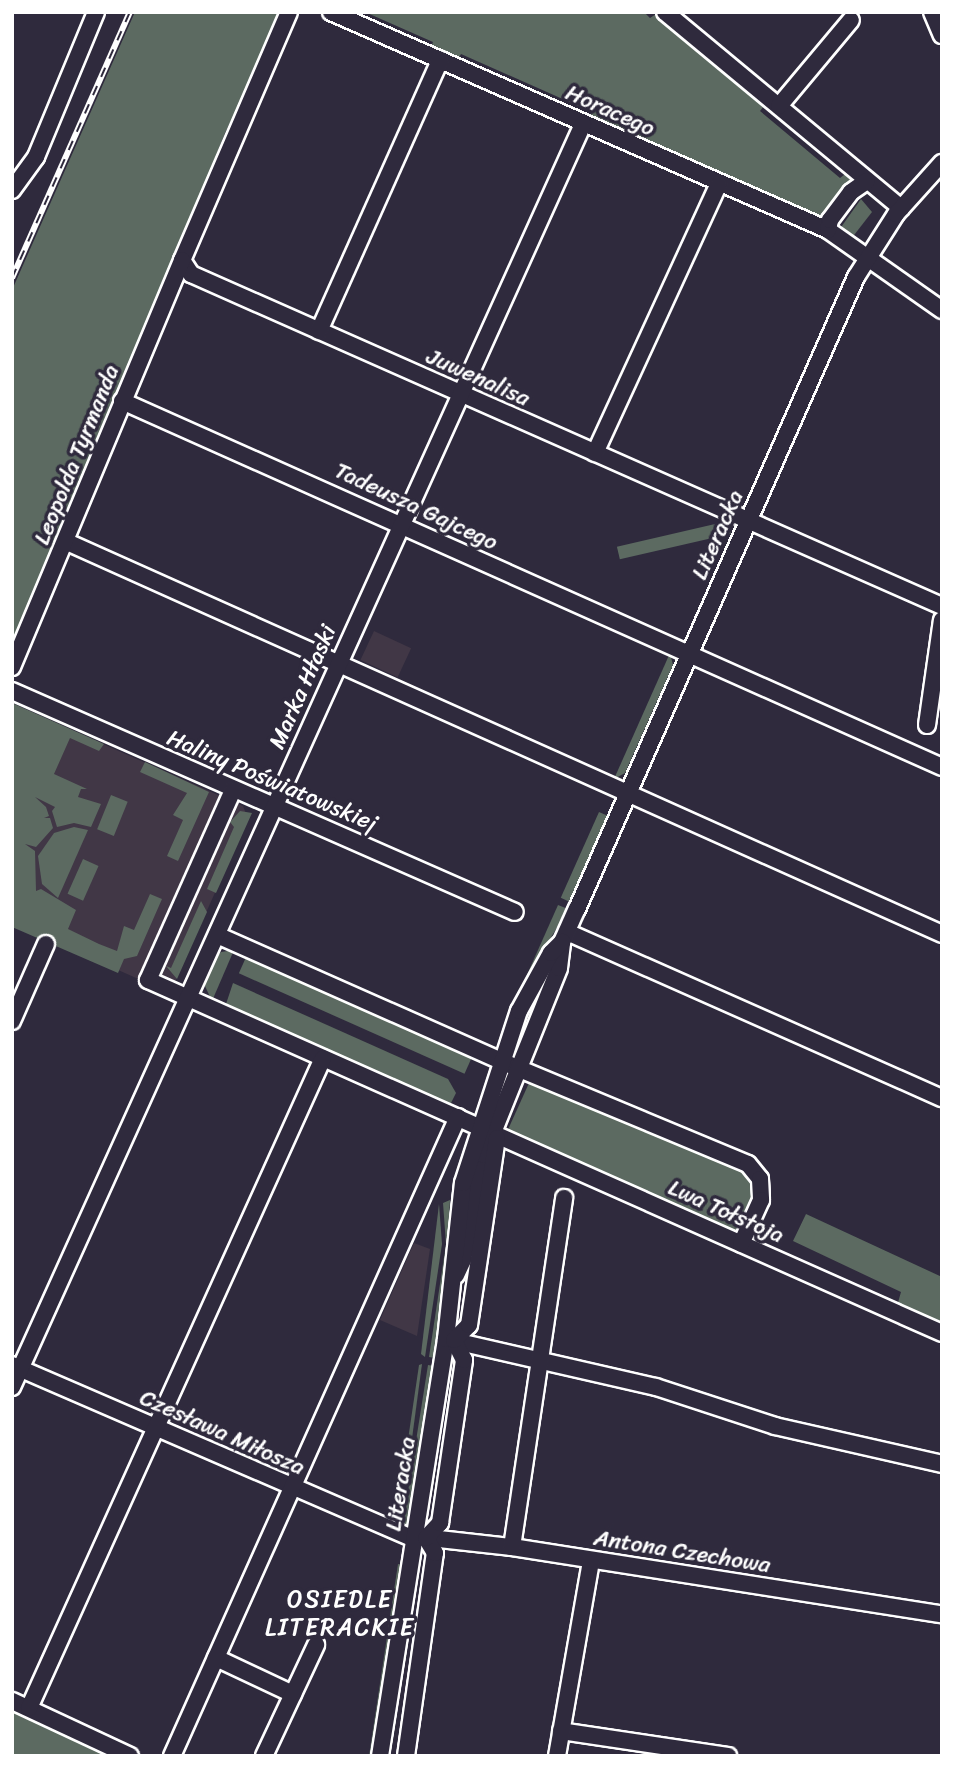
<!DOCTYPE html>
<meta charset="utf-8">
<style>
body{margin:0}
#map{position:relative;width:954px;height:1768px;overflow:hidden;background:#2f2a3d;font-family:Sriracha,sans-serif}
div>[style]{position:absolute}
.built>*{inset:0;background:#413746;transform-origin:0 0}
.green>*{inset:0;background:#5c6a61;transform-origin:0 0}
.roads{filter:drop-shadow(2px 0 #fff) drop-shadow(-2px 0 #fff) drop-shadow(0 2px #fff) drop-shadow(0 -2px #fff)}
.minor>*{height:16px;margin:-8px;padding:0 8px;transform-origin:8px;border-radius:8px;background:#2f2a3d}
.rail>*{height:6px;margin-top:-3px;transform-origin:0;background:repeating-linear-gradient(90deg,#2f2a3d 0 10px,#fff 0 20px);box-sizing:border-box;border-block:2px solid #fff}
span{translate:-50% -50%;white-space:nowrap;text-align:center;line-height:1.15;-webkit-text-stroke:7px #2f2a3d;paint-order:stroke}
.street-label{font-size:23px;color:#fff}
.neighbourhood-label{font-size:24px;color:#fff;letter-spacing:2px}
.frame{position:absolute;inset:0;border:14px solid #fff;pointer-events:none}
</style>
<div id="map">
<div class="built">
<i style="left:374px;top:631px;width:41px;height:32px;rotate:25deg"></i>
<i style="clip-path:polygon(17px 706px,243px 806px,248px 819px,170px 993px,12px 923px,12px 708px)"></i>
<i style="clip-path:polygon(414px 1243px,430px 1249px,417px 1336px,380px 1320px)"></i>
</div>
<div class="green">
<i style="clip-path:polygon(135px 12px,284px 12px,225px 133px,12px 662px,12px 290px)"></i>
<i style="clip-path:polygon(365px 12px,644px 12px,650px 18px,659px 12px,768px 101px,760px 111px,840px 178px,848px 172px,856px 179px,844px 188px,821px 222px,589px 120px,592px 112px,461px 54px,457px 61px,430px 49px,433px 42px)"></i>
<i style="clip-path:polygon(861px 199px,872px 212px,851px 239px,839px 230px)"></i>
<i style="left:728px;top:521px;width:13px;height:114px;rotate:77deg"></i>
<i style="clip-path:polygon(670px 653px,673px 665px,625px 773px,614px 779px)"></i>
<i style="clip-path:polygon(12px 703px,104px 744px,99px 751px,70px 738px,54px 774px,87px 789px,81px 789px,78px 797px,101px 804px,91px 827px,74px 823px,57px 827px,52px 811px,55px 807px,35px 797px,46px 807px,49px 816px,44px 818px,50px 818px,53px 828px,36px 847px,25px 844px,35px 851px,36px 891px,41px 889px,76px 910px,68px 929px,99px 944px,117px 951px,124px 926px,134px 930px,150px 894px,162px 899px,137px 956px,124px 959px,118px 973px,12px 927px)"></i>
<i style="clip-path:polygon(145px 762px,209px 792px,178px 861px,167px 856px,183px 820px,173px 815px,187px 793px,140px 772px)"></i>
<i style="left:111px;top:795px;width:18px;height:37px;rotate:22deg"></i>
<i style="clip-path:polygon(240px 811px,252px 813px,216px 893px,207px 889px,234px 827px,230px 822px)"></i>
<i style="left:599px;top:812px;width:10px;height:94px;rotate:24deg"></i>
<i style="clip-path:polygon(74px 827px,88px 830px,58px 898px,42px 884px,38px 856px,54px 833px)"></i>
<i style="left:83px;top:859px;width:17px;height:38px;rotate:24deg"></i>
<i style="clip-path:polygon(201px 901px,207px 912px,177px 979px,166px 966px,171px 968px)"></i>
<i style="clip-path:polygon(558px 905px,568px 909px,522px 986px)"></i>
<i style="clip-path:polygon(234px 950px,212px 1001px,204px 984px,212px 961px,221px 952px)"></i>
<i style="left:247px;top:955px;width:247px;height:20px;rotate:24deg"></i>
<i style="clip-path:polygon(233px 983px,448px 1079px,456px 1093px,449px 1107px,225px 1007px)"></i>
<i style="clip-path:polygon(529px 1083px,546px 1085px,749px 1171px,756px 1195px,751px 1216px,736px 1235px,506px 1134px)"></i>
<i style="clip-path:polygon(450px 1200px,446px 1275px,435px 1358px,429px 1357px,446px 1244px,443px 1203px)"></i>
<i style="clip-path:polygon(439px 1204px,442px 1244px,425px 1357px,421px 1354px)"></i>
<i style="clip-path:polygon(806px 1214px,942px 1277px,942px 1324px,897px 1306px,901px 1292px,793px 1241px)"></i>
<i style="clip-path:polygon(422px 1364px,400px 1528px,395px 1528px,419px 1365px)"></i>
<i style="left:428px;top:1365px;width:6px;height:164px;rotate:9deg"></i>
<i style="clip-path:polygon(398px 1564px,404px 1565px,374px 1756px,369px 1756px)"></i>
<i style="clip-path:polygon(12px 1708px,117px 1756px,12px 1756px)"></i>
</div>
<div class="roads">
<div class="minor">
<i style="left:289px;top:12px;width:270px;rotate:113.3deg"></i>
<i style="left:182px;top:260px;width:17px;rotate:57deg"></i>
<i style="left:191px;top:274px;width:821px;rotate:23.85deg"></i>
<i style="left:331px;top:12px;width:543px;rotate:23.68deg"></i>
<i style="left:828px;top:230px;width:139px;rotate:35.1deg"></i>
<i style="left:665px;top:12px;width:307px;rotate:39.7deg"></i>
<i style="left:932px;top:12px;width:25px;rotate:67deg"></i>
<i style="left:779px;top:106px;width:112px;rotate:-50.1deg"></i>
<i style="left:12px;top:190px;width:41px;rotate:-54deg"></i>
<i style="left:36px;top:157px;width:157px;rotate:-67.5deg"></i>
<i style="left:828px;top:230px;width:10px;rotate:-79deg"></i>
<i style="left:830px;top:220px;width:35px;rotate:-53deg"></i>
<i style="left:851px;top:192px;width:19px;rotate:-35deg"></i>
<i style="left:319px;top:331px;width:297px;rotate:-65.9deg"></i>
<i style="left:122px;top:401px;width:898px;rotate:24.05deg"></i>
<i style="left:595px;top:453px;width:296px;rotate:-65.3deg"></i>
<i style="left:67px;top:542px;width:959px;rotate:24.13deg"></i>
<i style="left:12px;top:667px;width:441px;rotate:-67.3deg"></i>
<i style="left:12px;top:691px;width:549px;rotate:23.72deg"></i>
<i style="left:927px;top:725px;width:106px;rotate:-81.9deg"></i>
<i style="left:233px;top:790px;width:208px;rotate:114.1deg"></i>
<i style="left:148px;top:980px;width:869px;rotate:23.97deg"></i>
<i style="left:567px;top:932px;width:410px;rotate:23.9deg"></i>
<i style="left:217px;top:935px;width:326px;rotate:23.9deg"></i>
<i style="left:515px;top:1067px;width:252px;rotate:22.6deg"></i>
<i style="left:748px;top:1164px;width:19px;rotate:51deg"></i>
<i style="left:760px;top:1179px;width:21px;rotate:87deg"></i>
<i style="left:761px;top:1200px;width:48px;rotate:114.4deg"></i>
<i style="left:12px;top:1021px;width:84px;rotate:-66.2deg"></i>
<i style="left:456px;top:1275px;width:17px;rotate:-65deg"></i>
<i style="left:463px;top:1260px;width:107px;rotate:-78.7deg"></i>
<i style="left:484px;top:1155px;width:201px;rotate:-68.1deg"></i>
<i style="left:559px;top:968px;width:26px;rotate:-83deg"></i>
<i style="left:562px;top:942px;width:36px;rotate:-66deg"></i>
<i style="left:577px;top:909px;width:691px;rotate:-66.18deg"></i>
<i style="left:856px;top:277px;width:75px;rotate:-57.6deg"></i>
<i style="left:896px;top:214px;width:69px;rotate:-48deg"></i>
<i style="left:446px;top:1339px;width:215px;rotate:12.9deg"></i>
<i style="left:656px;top:1387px;width:125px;rotate:18.1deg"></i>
<i style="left:775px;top:1426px;width:171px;rotate:12.8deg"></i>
<i style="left:12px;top:1365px;width:440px;rotate:23.4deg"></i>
<i style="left:12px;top:1387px;width:1386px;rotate:-65.67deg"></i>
<i style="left:421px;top:1537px;width:92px;rotate:6.3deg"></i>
<i style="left:512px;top:1547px;width:435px;rotate:8.9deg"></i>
<i style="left:512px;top:1547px;width:353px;rotate:-81.5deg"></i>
<i style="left:216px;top:1658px;width:85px;rotate:25.1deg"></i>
<i style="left:12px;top:1701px;width:130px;rotate:25deg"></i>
<i style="left:29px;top:1708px;width:713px;rotate:-65.66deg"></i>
<i style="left:561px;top:1731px;width:169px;rotate:8.5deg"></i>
<i style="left:172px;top:1756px;width:700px;rotate:-65.89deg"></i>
<i style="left:264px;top:1756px;width:123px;rotate:-64.9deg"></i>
<i style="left:380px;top:1756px;width:422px;rotate:-81deg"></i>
<i style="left:446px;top:1339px;width:157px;rotate:-83.8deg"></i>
<i style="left:463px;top:1183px;width:181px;rotate:-72deg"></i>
<i style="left:519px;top:1011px;width:66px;rotate:-61.1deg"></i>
<i style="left:551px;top:953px;width:16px;rotate:-45deg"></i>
<i style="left:406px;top:1756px;width:205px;rotate:-81.9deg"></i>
<i style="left:435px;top:1553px;width:17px;rotate:-121deg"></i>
<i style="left:426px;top:1538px;width:21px;rotate:-47deg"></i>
<i style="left:440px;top:1523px;width:165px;rotate:-81.6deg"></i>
<i style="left:464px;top:1360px;width:22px;rotate:-117deg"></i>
<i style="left:454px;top:1340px;width:21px;rotate:-45deg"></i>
<i style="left:469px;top:1325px;width:189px;rotate:-81.5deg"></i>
<i style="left:557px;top:1756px;width:198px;rotate:-80.1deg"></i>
</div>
</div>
<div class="rail">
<i style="left:12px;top:278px;width:291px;rotate:-66.1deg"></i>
</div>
<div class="street-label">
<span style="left:610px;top:111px;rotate:24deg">Horacego</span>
<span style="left:478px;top:378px;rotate:24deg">Juwenalisa</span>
<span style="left:77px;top:455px;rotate:-68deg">Leopolda Tyrmanda</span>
<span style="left:416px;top:507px;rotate:25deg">Tadeusza Gajcego</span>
<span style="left:718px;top:535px;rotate:-66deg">Literacka</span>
<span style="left:303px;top:687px;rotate:-66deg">Marka Hłaski</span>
<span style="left:272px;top:781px;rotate:23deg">Haliny Poświatowskiej</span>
<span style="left:726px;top:1212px;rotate:24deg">Lwa Tołstoja</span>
<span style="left:222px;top:1433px;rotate:24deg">Czesława Miłosza</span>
<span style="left:401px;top:1484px;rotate:-81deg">Literacka</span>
<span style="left:682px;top:1552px;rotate:9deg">Antona Czechowa</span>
</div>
<div class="neighbourhood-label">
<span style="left:340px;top:1614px">OSIEDLE<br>LITERACKIE</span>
</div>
<div class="frame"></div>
</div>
